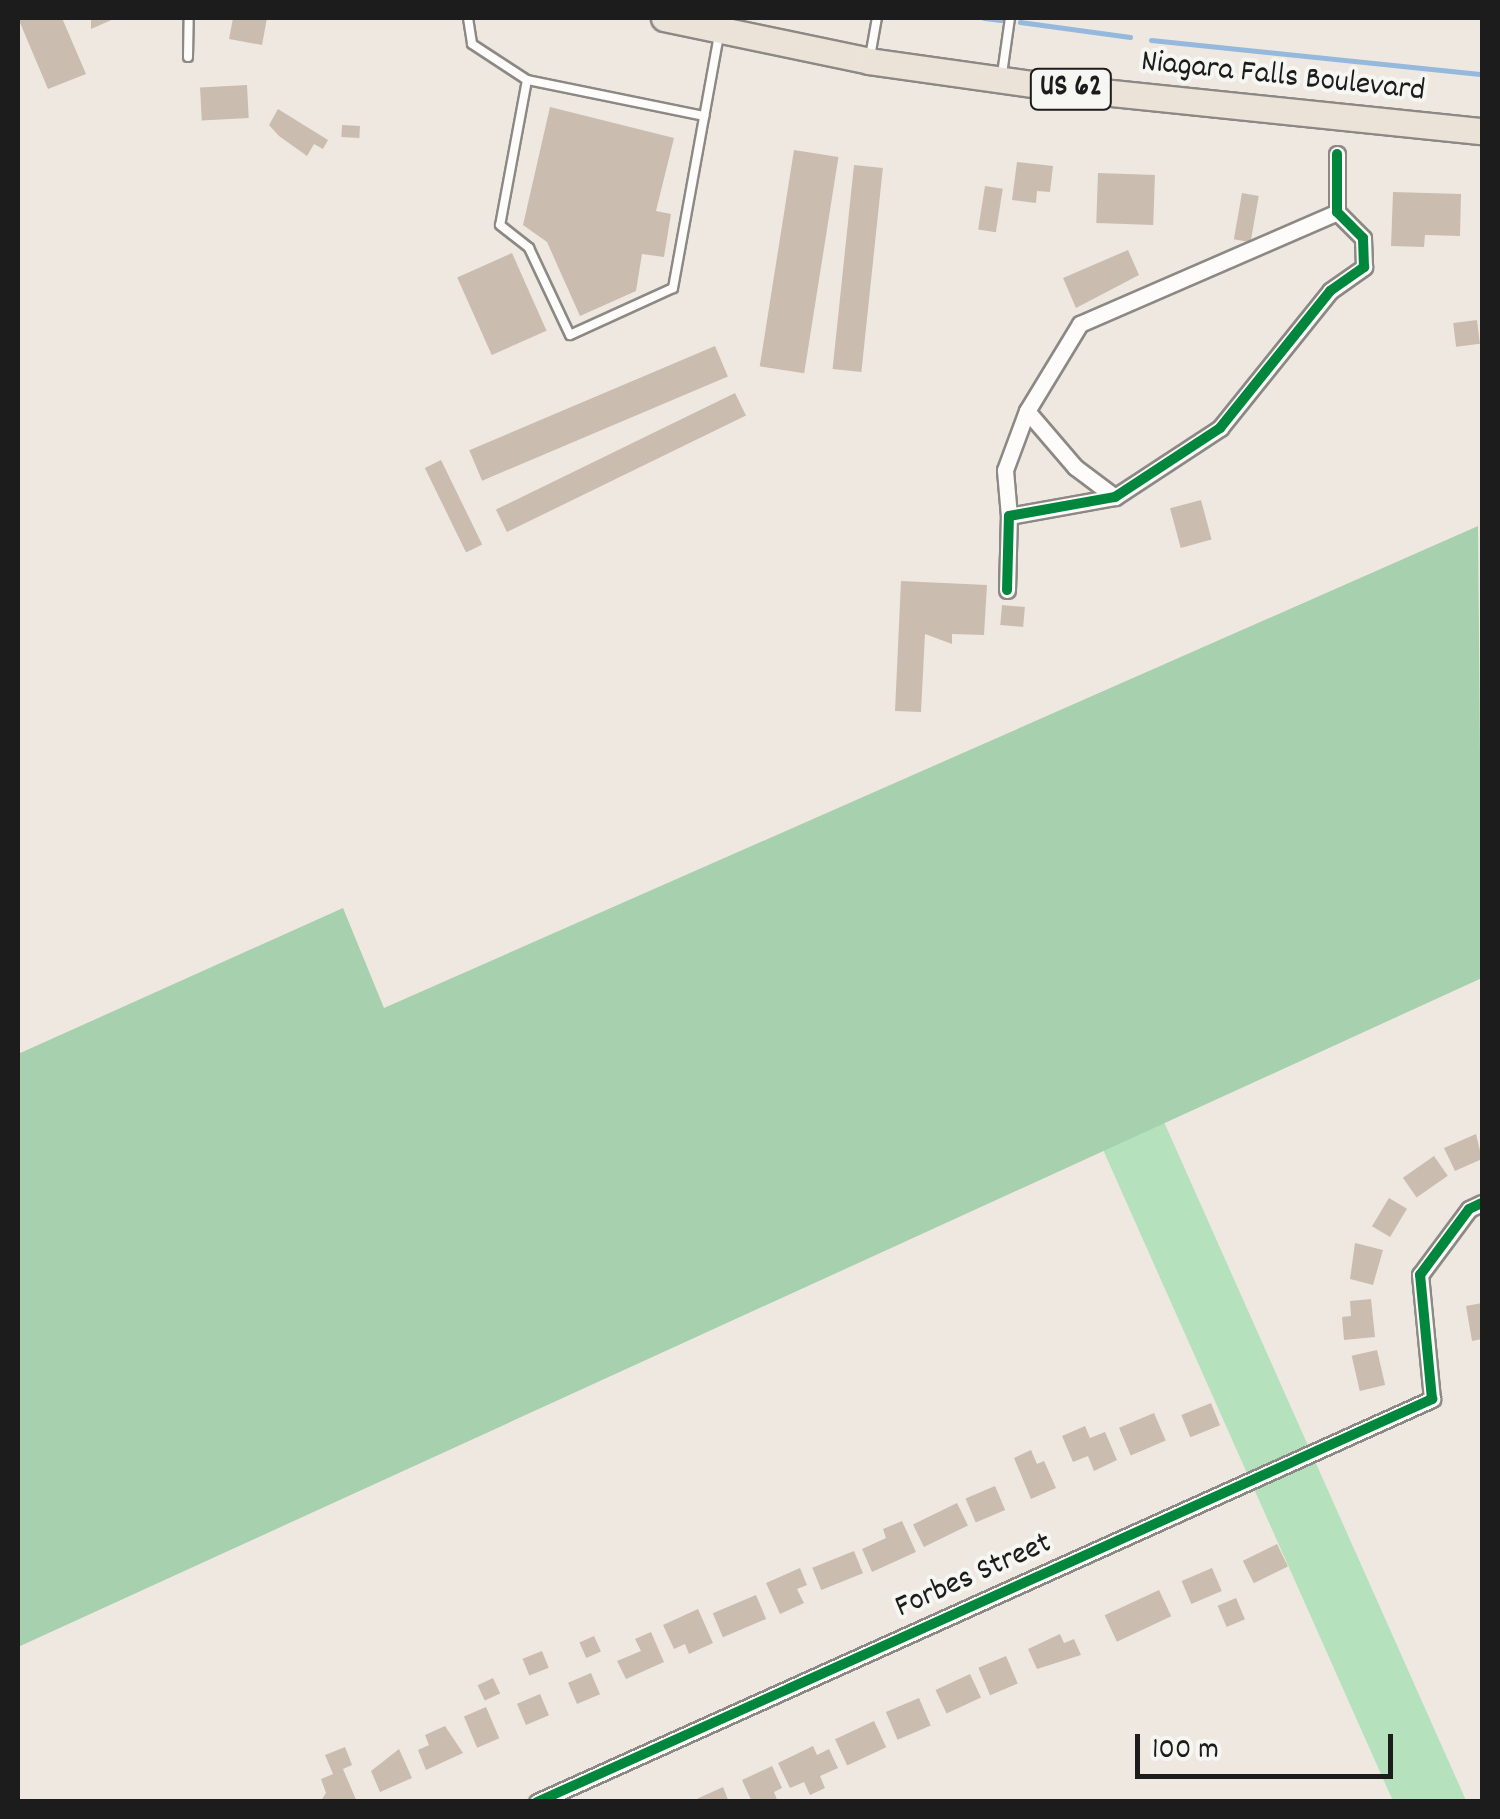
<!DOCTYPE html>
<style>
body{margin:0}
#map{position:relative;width:1500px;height:1819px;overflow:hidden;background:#efe8e0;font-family:Dekko,sans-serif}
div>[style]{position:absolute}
.green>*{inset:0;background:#b5e1bd;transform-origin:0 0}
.forest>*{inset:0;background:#a7d0ae}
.stream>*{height:5px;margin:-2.5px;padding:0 2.5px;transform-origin:2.5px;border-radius:2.5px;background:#94b9dc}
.building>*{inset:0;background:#cabdb0;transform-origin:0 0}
.roads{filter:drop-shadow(2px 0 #8c8985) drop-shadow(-2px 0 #8c8985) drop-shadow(0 2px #8c8985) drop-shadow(0 -2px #8c8985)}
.lane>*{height:8px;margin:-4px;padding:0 4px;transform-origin:4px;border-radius:4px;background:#fdfcfa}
.street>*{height:15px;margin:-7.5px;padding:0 7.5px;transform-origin:7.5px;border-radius:7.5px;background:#fdfcfa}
.primary>*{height:25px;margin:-12.5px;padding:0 12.5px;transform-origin:12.5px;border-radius:12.5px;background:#ece3d8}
.cycleway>*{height:10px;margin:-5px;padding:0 5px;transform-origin:5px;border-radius:5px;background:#00873e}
span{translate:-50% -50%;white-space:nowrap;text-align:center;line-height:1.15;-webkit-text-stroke:8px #f6f6f2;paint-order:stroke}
.shield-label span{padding:2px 8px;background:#f6f6f2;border:2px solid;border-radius:8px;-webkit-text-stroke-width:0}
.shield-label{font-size:30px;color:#1c1c1c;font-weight:700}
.street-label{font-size:32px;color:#1c1c1c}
.frame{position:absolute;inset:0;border:20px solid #1c1c1c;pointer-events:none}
.scale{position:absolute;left:1135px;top:1734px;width:258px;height:45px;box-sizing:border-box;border:5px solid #1c1c1c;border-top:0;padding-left:12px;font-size:30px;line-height:35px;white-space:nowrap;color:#1c1c1c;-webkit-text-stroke:8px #f6f6f2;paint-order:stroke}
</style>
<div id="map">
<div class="green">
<i style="left:1164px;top:1122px;width:743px;height:67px;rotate:66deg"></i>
</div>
<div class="forest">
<i style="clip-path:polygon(1478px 526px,1482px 978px,18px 1647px,18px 1054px,343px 908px,384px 1008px)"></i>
</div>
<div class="stream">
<i style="left:984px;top:18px;width:17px;rotate:7deg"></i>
<i style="left:1020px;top:22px;width:111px;rotate:7.8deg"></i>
<i style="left:1151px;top:40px;width:333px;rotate:5.9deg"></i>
</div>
<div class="building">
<i style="clip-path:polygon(18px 18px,62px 18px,86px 74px,48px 89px)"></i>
<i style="clip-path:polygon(91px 18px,116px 18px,91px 29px)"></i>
<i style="clip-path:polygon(233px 18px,267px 18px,262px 45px,229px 39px)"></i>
<i style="left:247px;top:85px;width:33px;height:47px;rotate:87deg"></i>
<i style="clip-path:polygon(550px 107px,674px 138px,656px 211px,671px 214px,664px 257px,642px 254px,636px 291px,580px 316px,547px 242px,523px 225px)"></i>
<i style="clip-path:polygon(278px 109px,328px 140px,323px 149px,314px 144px,307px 156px,279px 136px,269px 125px)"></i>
<i style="left:342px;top:125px;width:18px;height:12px;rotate:3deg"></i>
<i style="left:794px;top:150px;width:45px;height:219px;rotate:9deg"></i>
<i style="clip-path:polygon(1017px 162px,1053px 166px,1050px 192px,1037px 191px,1036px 203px,1012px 200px)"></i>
<i style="left:854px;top:165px;width:29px;height:205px;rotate:6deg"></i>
<i style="left:1098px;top:173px;width:57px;height:50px;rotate:2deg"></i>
<i style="left:985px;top:186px;width:18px;height:44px;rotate:9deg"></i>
<i style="clip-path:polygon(1393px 192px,1461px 194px,1460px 236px,1425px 235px,1424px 247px,1391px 246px)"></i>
<i style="left:1242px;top:193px;width:17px;height:47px;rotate:10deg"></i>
<i style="clip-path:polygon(1128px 250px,1139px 275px,1076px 308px,1063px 278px)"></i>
<i style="left:512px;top:253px;width:85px;height:60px;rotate:66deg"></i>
<i style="left:1477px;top:320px;width:24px;height:24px;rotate:83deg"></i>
<i style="left:715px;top:346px;width:33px;height:267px;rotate:67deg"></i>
<i style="left:735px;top:393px;width:25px;height:266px;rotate:64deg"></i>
<i style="left:441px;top:460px;width:94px;height:18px;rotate:64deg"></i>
<i style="left:1201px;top:500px;width:41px;height:32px;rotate:75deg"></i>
<i style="clip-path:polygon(901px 581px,987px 585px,984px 635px,952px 634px,952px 644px,925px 634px,921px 712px,895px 711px)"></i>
<i style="left:1002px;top:605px;width:23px;height:20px;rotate:5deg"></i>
<i style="clip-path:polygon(1476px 1134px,1482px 1159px,1455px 1171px,1444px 1148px)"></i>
<i style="left:1434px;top:1156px;width:24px;height:38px;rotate:55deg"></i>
<i style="left:1389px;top:1198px;width:21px;height:33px;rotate:31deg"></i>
<i style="clip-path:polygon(1355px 1243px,1383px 1250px,1373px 1285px,1350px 1279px)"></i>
<i style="clip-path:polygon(1371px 1299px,1375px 1337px,1344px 1340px,1342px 1317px,1351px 1316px,1350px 1301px)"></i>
<i style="clip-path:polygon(1482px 1303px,1482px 1339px,1472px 1341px,1466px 1306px)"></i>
<i style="left:1377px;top:1350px;width:36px;height:26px;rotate:77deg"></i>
<i style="left:1211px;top:1403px;width:24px;height:32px;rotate:68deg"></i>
<i style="left:1154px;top:1413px;width:30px;height:38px;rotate:67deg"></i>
<i style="clip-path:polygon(1085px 1426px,1090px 1438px,1105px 1432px,1117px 1460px,1094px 1471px,1088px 1456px,1073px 1462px,1062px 1436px)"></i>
<i style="clip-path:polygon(1031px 1450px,1037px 1464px,1044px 1461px,1056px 1488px,1031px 1499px,1014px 1458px)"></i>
<i style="left:995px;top:1486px;width:26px;height:32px;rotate:67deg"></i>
<i style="left:957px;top:1503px;width:25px;height:49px;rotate:64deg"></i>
<i style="clip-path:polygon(902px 1521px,916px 1552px,872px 1572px,862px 1549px,886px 1538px,883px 1529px)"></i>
<i style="left:1277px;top:1544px;width:25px;height:38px;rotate:64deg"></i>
<i style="left:854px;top:1551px;width:24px;height:45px;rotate:68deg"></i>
<i style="clip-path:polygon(800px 1568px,807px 1585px,797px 1589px,804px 1603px,780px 1614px,766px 1583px)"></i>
<i style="left:1212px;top:1568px;width:25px;height:33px;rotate:67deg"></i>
<i style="left:1159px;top:1590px;width:29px;height:60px;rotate:65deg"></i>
<i style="left:756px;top:1595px;width:26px;height:47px;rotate:67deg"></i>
<i style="left:1236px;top:1598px;width:23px;height:20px;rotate:67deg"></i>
<i style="clip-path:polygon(698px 1609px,713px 1643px,689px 1654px,685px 1644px,674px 1649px,663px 1625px)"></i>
<i style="clip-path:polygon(651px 1632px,664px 1662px,626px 1679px,617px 1661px,641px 1651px,635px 1639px)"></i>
<i style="clip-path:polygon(1060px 1634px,1064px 1643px,1074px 1639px,1081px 1655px,1037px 1669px,1028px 1649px)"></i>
<i style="left:594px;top:1636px;width:17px;height:16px;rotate:66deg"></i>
<i style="left:542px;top:1651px;width:18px;height:21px;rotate:68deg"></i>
<i style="left:1006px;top:1656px;width:30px;height:30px;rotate:67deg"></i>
<i style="left:591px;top:1673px;width:23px;height:25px;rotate:67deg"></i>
<i style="left:970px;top:1674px;width:26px;height:38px;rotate:65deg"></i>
<i style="left:493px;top:1678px;width:17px;height:17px;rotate:65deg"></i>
<i style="left:540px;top:1694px;width:23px;height:25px;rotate:67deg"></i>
<i style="left:919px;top:1698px;width:30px;height:36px;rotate:67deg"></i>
<i style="left:486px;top:1707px;width:34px;height:24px;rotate:67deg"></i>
<i style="left:874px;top:1721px;width:29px;height:43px;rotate:65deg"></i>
<i style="clip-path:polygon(445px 1726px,463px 1753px,426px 1770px,418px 1750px,429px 1745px,425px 1735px)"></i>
<i style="clip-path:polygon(813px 1746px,817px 1755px,829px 1749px,838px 1768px,820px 1776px,825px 1788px,810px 1795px,804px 1782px,790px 1788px,778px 1763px)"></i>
<i style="clip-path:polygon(345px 1747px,352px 1765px,343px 1769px,357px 1802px,320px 1802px,326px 1793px,321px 1779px,333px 1774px,325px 1755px)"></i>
<i style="clip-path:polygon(399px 1749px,412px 1778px,380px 1792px,371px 1771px)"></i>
<i style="clip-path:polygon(772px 1766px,782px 1788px,774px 1792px,778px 1802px,752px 1802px,742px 1780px)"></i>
<i style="clip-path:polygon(723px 1787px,729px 1802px,690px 1802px)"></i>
</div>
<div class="roads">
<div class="lane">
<i style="left:468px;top:18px;width:26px;rotate:81deg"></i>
<i style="left:472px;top:44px;width:66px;rotate:33.2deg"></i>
<i style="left:527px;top:80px;width:147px;rotate:100.5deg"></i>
<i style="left:500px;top:225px;width:37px;rotate:38deg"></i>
<i style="left:529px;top:248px;width:96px;rotate:64.8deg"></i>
<i style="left:570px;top:335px;width:113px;rotate:-24.5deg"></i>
<i style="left:673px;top:288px;width:258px;rotate:-79.7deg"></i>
<i style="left:188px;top:57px;width:39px;rotate:-89deg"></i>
<i style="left:870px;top:57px;width:40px;rotate:-80deg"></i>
<i style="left:1002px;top:74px;width:57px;rotate:-81.9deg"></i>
<i style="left:527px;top:80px;width:181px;rotate:11.5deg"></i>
</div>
<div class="street">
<i style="left:1027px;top:411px;width:74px;rotate:49.4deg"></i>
<i style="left:1075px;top:467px;width:50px;rotate:36.9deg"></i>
<i style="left:1009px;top:516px;width:46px;rotate:-95deg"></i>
<i style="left:1005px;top:470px;width:63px;rotate:-69.6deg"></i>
<i style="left:1027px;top:411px;width:102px;rotate:-58.7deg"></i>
<i style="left:1080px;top:324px;width:280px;rotate:-23.5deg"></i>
<i style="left:1007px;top:590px;width:74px;rotate:-88.5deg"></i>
<i style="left:1009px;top:516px;width:108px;rotate:-10.2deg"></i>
<i style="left:1115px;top:497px;width:126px;rotate:-33.3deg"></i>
<i style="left:1220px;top:428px;width:176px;rotate:-51.2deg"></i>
<i style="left:1330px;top:291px;width:42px;rotate:-35.2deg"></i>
<i style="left:1364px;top:267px;width:29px;rotate:-92deg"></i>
<i style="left:1363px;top:238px;width:37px;rotate:-135deg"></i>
<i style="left:1337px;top:212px;width:58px;rotate:-90deg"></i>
<i style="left:537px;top:1802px;width:982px;rotate:-24.24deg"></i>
<i style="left:1432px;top:1399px;width:125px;rotate:-95.5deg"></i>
<i style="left:1420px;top:1275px;width:82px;rotate:-53.4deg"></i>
<i style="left:1469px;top:1209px;width:14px;rotate:-25deg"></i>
</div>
<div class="primary">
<i style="left:664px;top:18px;width:209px;rotate:11.8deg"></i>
<i style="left:869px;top:61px;width:187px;rotate:8deg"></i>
<i style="left:1054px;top:87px;width:430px;rotate:5.9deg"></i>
</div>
</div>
<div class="cycleway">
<i style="left:1007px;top:590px;width:74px;rotate:-88.5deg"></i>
<i style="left:1009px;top:516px;width:108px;rotate:-10.2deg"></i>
<i style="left:1115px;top:497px;width:126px;rotate:-33.3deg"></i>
<i style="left:1220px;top:428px;width:176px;rotate:-51.2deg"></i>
<i style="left:1330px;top:291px;width:42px;rotate:-35.2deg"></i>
<i style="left:1364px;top:267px;width:29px;rotate:-92deg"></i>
<i style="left:1363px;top:238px;width:37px;rotate:-135deg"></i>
<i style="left:1337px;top:212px;width:58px;rotate:-90deg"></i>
<i style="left:537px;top:1802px;width:982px;rotate:-24.24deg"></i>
<i style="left:1432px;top:1399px;width:125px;rotate:-95.5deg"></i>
<i style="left:1420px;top:1275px;width:82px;rotate:-53.4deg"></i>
<i style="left:1469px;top:1209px;width:14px;rotate:-25deg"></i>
</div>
<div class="shield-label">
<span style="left:1071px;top:89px">US 62</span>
</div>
<div class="street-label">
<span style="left:1283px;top:78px;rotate:6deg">Niagara Falls Boulevard</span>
<span style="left:974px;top:1577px;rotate:-24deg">Forbes Street</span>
</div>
<div class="frame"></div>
<div class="scale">100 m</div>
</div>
